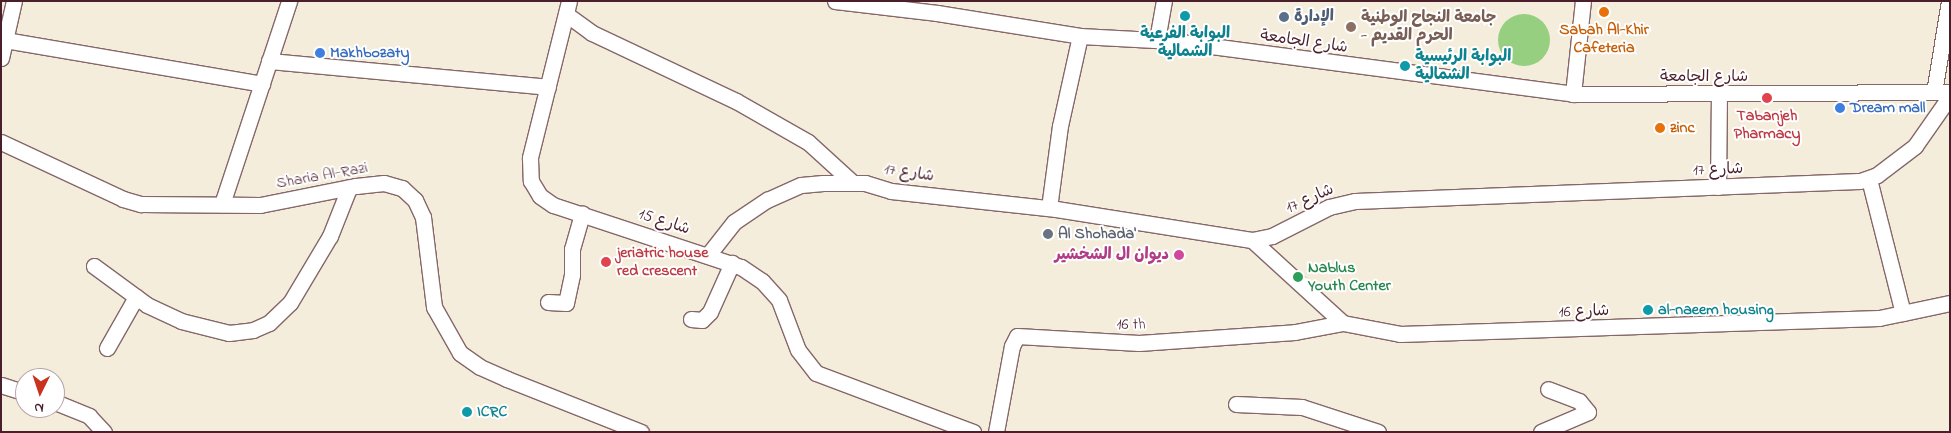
<!DOCTYPE html>
<meta charset="utf-8">
<style>
body{margin:0}
#map{position:relative;width:1951px;height:433px;overflow:hidden;background:#f5eddb;font-family:"Indie Flower","Playpen Sans Arabic",sans-serif}
div>[style]{position:absolute}
.green>*{inset:0;background:#97cf81}
.round{border-radius:50%}
.roads{filter:drop-shadow(1px 0 #866769) drop-shadow(-1px 0 #866769) drop-shadow(0 1px #866769) drop-shadow(0 -1px #866769)}
.street>*{height:15px;margin:-7.5px;padding:0 7.5px;transform-origin:7.5px;border-radius:7.5px;background:#fff}
.dots>*{width:14px;height:14px;translate:-50% -50%;box-sizing:border-box;border:2px solid #fff;border-radius:50%}
span{translate:-50% -50%;white-space:nowrap;text-align:center;line-height:1.15;-webkit-text-stroke:4px #fff;paint-order:stroke}
.service-label{font-size:16px;color:#4e5e75;font-weight:700}
.left{translate:0 -50%;text-align:left}
.education-label{font-size:16px;color:#785e54;font-weight:700}
.food-label{font-size:16px;color:#c56008;font-weight:700}
.culture-label{font-size:16px;color:#0d838f;font-weight:700}
.street-label{font-size:16px;color:#4a1f2b}
.shop-label{font-size:16px;color:#366cbe;font-weight:700}
.health-label{font-size:16px;color:#be3a42;font-weight:700}
.worship-label{font-size:16px;color:#5b616d;font-weight:700}
.hotel-label{font-size:16px;color:#b23c85;font-weight:700}
.right{translate:-100% -50%;text-align:right}
.leisure-label{font-size:16px;color:#27864d;font-weight:700}
.frame{position:absolute;inset:0;border:2px solid #4a1f2b;pointer-events:none}
.north{position:absolute;left:15px;top:368px;width:50px;height:50px;box-sizing:border-box;background:#fff;border:1px solid #b7a5aa;border-radius:50%;rotate:184deg;font-size:14px;font-weight:700;line-height:20px;text-align:center;color:#4a1f2b}
.north::after{content:'';display:block;margin:auto;width:18px;height:22px;background:#c8321e;clip-path:polygon(50% 0,100% 100%,50% 72%,0 100%)}
</style>
<div id="map">
<div class="green">
<i class="round" style="left:1498px;top:14px;width:52px;height:52px"></i>
</div>
<div class="roads">
<div class="street">
<i style="left:569px;top:1px;width:162px;rotate:104deg"></i>
<i style="left:530px;top:158px;width:23px;rotate:88deg"></i>
<i style="left:531px;top:181px;width:17px;rotate:59deg"></i>
<i style="left:540px;top:196px;width:16px;rotate:35deg"></i>
<i style="left:553px;top:205px;width:198px;rotate:18.3deg"></i>
<i style="left:741px;top:267px;width:25px;rotate:34deg"></i>
<i style="left:762px;top:281px;width:25px;rotate:48deg"></i>
<i style="left:779px;top:300px;width:53px;rotate:69.2deg"></i>
<i style="left:798px;top:350px;width:29px;rotate:52deg"></i>
<i style="left:816px;top:373px;width:168px;rotate:20.6deg"></i>
<i style="left:835px;top:1px;width:103px;rotate:6.7deg"></i>
<i style="left:937px;top:13px;width:145px;rotate:9.1deg"></i>
<i style="left:1080px;top:36px;width:93px;rotate:3.1deg"></i>
<i style="left:1173px;top:41px;width:403px;rotate:7.5deg"></i>
<i style="left:1573px;top:94px;width:377px;rotate:-0.3deg"></i>
<i style="left:566px;top:14px;width:32px;rotate:36deg"></i>
<i style="left:592px;top:33px;width:159px;rotate:25.3deg"></i>
<i style="left:736px;top:101px;width:83px;rotate:29.7deg"></i>
<i style="left:808px;top:142px;width:59px;rotate:42.3deg"></i>
<i style="left:5px;top:40px;width:261px;rotate:9.7deg"></i>
<i style="left:1157px;top:40px;width:40px;rotate:-80deg"></i>
<i style="left:1px;top:58px;width:58px;rotate:-77.2deg"></i>
<i style="left:269px;top:61px;width:280px;rotate:5.3deg"></i>
<i style="left:1934px;top:92px;width:92px;rotate:-80.6deg"></i>
<i style="left:1573px;top:94px;width:94px;rotate:-83.9deg"></i>
<i style="left:1px;top:142px;width:135px;rotate:25deg"></i>
<i style="left:123px;top:199px;width:19px;rotate:16deg"></i>
<i style="left:141px;top:204px;width:119px;rotate:0.5deg"></i>
<i style="left:260px;top:205px;width:98px;rotate:-11.2deg"></i>
<i style="left:356px;top:186px;width:28px;rotate:-6deg"></i>
<i style="left:384px;top:183px;width:19px;rotate:16deg"></i>
<i style="left:402px;top:188px;width:18px;rotate:43deg"></i>
<i style="left:415px;top:200px;width:19px;rotate:65deg"></i>
<i style="left:423px;top:217px;width:91px;rotate:83deg"></i>
<i style="left:434px;top:307px;width:53px;rotate:60.5deg"></i>
<i style="left:460px;top:353px;width:24px;rotate:35deg"></i>
<i style="left:480px;top:367px;width:30px;rotate:24deg"></i>
<i style="left:507px;top:379px;width:144px;rotate:21.6deg"></i>
<i style="left:1869px;top:179px;width:138px;rotate:75.8deg"></i>
<i style="left:1718px;top:187px;width:91px;rotate:-89.4deg"></i>
<i style="left:222px;top:204px;width:214px;rotate:-71.7deg"></i>
<i style="left:1049px;top:208px;width:83px;rotate:-82.4deg"></i>
<i style="left:1060px;top:126px;width:92px;rotate:-77.5deg"></i>
<i style="left:1252px;top:240px;width:123px;rotate:42.4deg"></i>
<i style="left:1343px;top:323px;width:58px;rotate:10.9deg"></i>
<i style="left:1400px;top:334px;width:479px;rotate:-1.9deg"></i>
<i style="left:1879px;top:318px;width:73px;rotate:-11.9deg"></i>
<i style="left:708px;top:255px;width:42px;rotate:-51.8deg"></i>
<i style="left:734px;top:222px;width:40px;rotate:-34deg"></i>
<i style="left:767px;top:200px;width:37px;rotate:-24deg"></i>
<i style="left:801px;top:185px;width:22px;rotate:-5deg"></i>
<i style="left:823px;top:183px;width:42px"></i>
<i style="left:865px;top:183px;width:27px;rotate:17deg"></i>
<i style="left:891px;top:191px;width:166px;rotate:6.2deg"></i>
<i style="left:1056px;top:209px;width:198px;rotate:9deg"></i>
<i style="left:1252px;top:240px;width:20px;rotate:-11deg"></i>
<i style="left:1272px;top:236px;width:64px;rotate:-27deg"></i>
<i style="left:1329px;top:207px;width:27px;rotate:-13deg"></i>
<i style="left:1355px;top:201px;width:505px;rotate:-2.27deg"></i>
<i style="left:1860px;top:181px;width:18px;rotate:-19deg"></i>
<i style="left:1877px;top:175px;width:48px;rotate:-37.3deg"></i>
<i style="left:1915px;top:146px;width:61px;rotate:-55deg"></i>
<i style="left:94px;top:266px;width:66px;rotate:36.3deg"></i>
<i style="left:147px;top:305px;width:38px;rotate:25deg"></i>
<i style="left:181px;top:321px;width:49px;rotate:14deg"></i>
<i style="left:229px;top:333px;width:24px;rotate:-7deg"></i>
<i style="left:253px;top:330px;width:17px;rotate:-24deg"></i>
<i style="left:269px;top:323px;width:29px;rotate:-44deg"></i>
<i style="left:290px;top:303px;width:78px;rotate:-59.2deg"></i>
<i style="left:330px;top:236px;width:52px;rotate:-68.4deg"></i>
<i style="left:548px;top:302px;width:18px;rotate:3deg"></i>
<i style="left:566px;top:303px;width:29px;rotate:-78deg"></i>
<i style="left:572px;top:275px;width:26px;rotate:-90deg"></i>
<i style="left:572px;top:249px;width:37px;rotate:-74deg"></i>
<i style="left:691px;top:319px;width:11px;rotate:5deg"></i>
<i style="left:702px;top:320px;width:11px;rotate:-45deg"></i>
<i style="left:710px;top:312px;width:54px;rotate:-65.8deg"></i>
<i style="left:107px;top:348px;width:59px;rotate:-60.4deg"></i>
<i style="left:1px;top:385px;width:25px;rotate:18deg"></i>
<i style="left:55px;top:402px;width:37px;rotate:22deg"></i>
<i style="left:89px;top:416px;width:22px;rotate:47deg"></i>
<i style="left:1236px;top:404px;width:66px;rotate:2.6deg"></i>
<i style="left:1302px;top:407px;width:80px;rotate:18.2deg"></i>
<i style="left:996px;top:432px;width:87px;rotate:-79.5deg"></i>
<i style="left:1012px;top:346px;width:11px;rotate:-63deg"></i>
<i style="left:1017px;top:336px;width:122px;rotate:3.3deg"></i>
<i style="left:1139px;top:343px;width:156px;rotate:-4deg"></i>
<i style="left:1295px;top:332px;width:49px;rotate:-10.6deg"></i>
<i style="left:1541px;top:432px;width:51px;rotate:-23.1deg"></i>
<i style="left:1588px;top:412px;width:14px;rotate:-129deg"></i>
<i style="left:1579px;top:401px;width:33px;rotate:-159deg"></i>
</div>
</div>
<div class="dots">
<i style="left:1604px;top:12px;background:#e8710a"></i>
<i style="left:1185px;top:16px;background:#0f9aa8"></i>
<i style="left:1284px;top:17px;background:#5c6f8a"></i>
<i style="left:1351px;top:27px;background:#8d6e63"></i>
<i style="left:320px;top:53px;background:#3f7fe0"></i>
<i style="left:1405px;top:66px;background:#0f9aa8"></i>
<i style="left:1767px;top:98px;background:#e0444e"></i>
<i style="left:1840px;top:108px;background:#3f7fe0"></i>
<i style="left:1660px;top:128px;background:#e8710a"></i>
<i style="left:1048px;top:234px;background:#6b7280"></i>
<i style="left:1179px;top:255px;background:#d1479c"></i>
<i style="left:606px;top:262px;background:#e0444e"></i>
<i style="left:1298px;top:277px;background:#2e9e5b"></i>
<i style="left:1648px;top:310px;background:#0f9aa8"></i>
<i style="left:467px;top:412px;background:#0f9aa8"></i>
</div>
<div class="service-label">
<span class="left" style="left:1294px;top:17px">الإدارة</span>
</div>
<div class="education-label">
<span class="left" style="left:1361px;top:27px">جامعة النجاح الوطنية<br>- الحرم القديم</span>
</div>
<div class="food-label">
<span style="left:1604px;top:39px">Sabah Al-Khir<br>Cafeteria</span>
<span class="left" style="left:1670px;top:128px">zinc</span>
</div>
<div class="culture-label">
<span style="left:1185px;top:43px">البوابة الفرعية<br>الشمالية</span>
<span class="left" style="left:1415px;top:66px">البوابة الرئيسية<br>الشمالية</span>
<span class="left" style="left:1658px;top:310px">al-naeem housing</span>
<span class="left" style="left:477px;top:412px">ICRC</span>
</div>
<div class="street-label">
<span style="left:1304px;top:42px;rotate:8deg">شارع الجامعة</span>
<span style="left:1704px;top:77px">شارع الجامعة</span>
<span style="left:1718px;top:170px;rotate:-2deg">شارع 17</span>
<span style="left:909px;top:173px;rotate:9deg">شارع 17</span>
<span style="left:322px;top:176px;rotate:-10deg">Sharia Al-Razi</span>
<span style="left:1310px;top:199px;rotate:-24deg">شارع 17</span>
<span style="left:664px;top:222px;rotate:18deg">شارع 15</span>
<span style="left:1584px;top:312px;rotate:-2deg">شارع 16</span>
<span style="left:1131px;top:325px;rotate:-1deg">16 th</span>
</div>
<div class="shop-label">
<span class="left" style="left:330px;top:53px">Makhbozaty</span>
<span class="left" style="left:1850px;top:108px">Dream mall</span>
</div>
<div class="health-label">
<span style="left:1767px;top:125px">Tabanjeh<br>Pharmacy</span>
<span class="left" style="left:617px;top:262px">jeriatric house<br>red crescent</span>
</div>
<div class="worship-label">
<span class="left" style="left:1058px;top:234px">Al Shohada'</span>
</div>
<div class="hotel-label">
<span class="right" style="left:1169px;top:255px">ديوان ال الشخشير</span>
</div>
<div class="leisure-label">
<span class="left" style="left:1308px;top:277px">Nablus<br>Youth Center</span>
</div>
<div class="frame"></div>
<div class="north">N</div>
</div>
